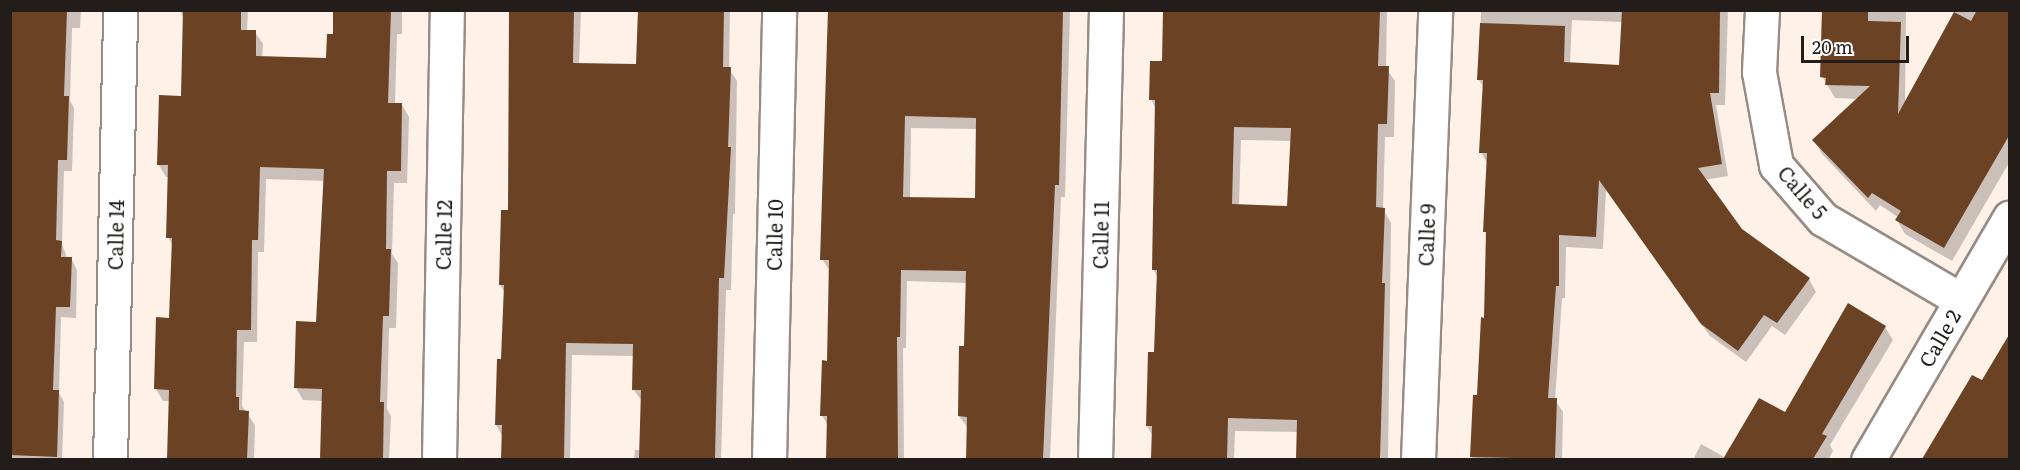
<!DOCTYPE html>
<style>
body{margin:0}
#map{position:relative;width:2020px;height:470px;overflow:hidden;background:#fdf1e8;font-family:Literata,serif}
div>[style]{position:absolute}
.shadow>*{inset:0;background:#0003}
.building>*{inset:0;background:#6b4223}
.roads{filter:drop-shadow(2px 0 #978c84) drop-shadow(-2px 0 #978c84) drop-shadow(0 2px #978c84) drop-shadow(0 -2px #978c84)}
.minor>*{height:33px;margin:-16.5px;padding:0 16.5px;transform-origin:16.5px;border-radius:16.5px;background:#fff}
span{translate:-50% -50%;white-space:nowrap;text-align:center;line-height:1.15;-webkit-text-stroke:6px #fff;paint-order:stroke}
.street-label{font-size:20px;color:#221d1a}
.frame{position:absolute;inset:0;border:12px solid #221d1a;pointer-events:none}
.scale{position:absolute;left:1801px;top:36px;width:108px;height:27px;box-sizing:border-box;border:3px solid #221d1a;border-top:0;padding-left:8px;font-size:18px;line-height:21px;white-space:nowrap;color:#221d1a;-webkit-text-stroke:4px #fff;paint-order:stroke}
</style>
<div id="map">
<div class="shadow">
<i style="clip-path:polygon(10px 10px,81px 10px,80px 28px,72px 28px,70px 101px,74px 108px,72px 171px,64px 171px,62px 244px,67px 258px,71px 258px,77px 270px,76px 318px,61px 317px,59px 393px,64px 402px,62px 460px,10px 460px)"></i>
<i style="clip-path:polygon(180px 10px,248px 10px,247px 31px,255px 32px,263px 44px,262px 58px,328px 59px,334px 36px,335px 10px,402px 10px,402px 34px,397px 34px,395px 104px,402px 105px,409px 117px,407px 183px,394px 183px,392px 254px,398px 263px,396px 328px,389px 328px,387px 409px,391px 416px,389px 460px,321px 460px,323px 401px,303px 400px,296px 388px,318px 323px,325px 181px,266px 179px,264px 252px,258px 252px,257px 342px,244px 342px,242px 406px,255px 425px,254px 460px,168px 460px,170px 401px,163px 401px,156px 389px,170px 319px,173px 246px,168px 237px,169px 177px,166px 177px,159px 165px,182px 97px,184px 20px)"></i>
<i style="clip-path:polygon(510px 10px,581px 10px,579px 65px,638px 65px,640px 10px,730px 10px,729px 69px,737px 81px,735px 214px,733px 214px,731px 290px,726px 290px,721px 460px,634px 460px,635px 450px,641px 450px,642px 401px,633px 389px,635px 356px,572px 355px,570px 460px,503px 460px,503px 437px,496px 425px,503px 360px,505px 293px,500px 285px,509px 212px)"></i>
<i style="clip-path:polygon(evenodd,828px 10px,1070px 10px,1065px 197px,1061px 197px,1050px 460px,968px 460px,968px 428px,959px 416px,966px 347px,967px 283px,907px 281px,906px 348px,903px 348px,904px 460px,827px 460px,828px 426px,822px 415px,828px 362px,830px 271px,822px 259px,827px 129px,828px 10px,911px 128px,977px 129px,976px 200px,910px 198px,911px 128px)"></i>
<i style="clip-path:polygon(evenodd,1165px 10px,1387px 10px,1386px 68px,1395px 81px,1394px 137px,1385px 137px,1383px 209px,1391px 223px,1388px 460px,1297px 460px,1298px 432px,1235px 431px,1234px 460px,1153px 460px,1153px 436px,1147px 426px,1156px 354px,1158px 278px,1153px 269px,1156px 109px,1151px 99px,1163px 63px,1165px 10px,1241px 140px,1292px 141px,1289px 207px,1239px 206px,1241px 140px)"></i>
<i style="clip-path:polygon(evenodd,1481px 10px,1728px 10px,1725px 105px,1716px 105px,1728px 176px,1705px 180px,1741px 230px,1809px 279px,1816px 292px,1785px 335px,1772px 326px,1746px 362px,1710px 336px,1606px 189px,1603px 249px,1566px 247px,1565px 298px,1562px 298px,1555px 400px,1563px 412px,1562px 460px,1472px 460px,1474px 397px,1478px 397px,1486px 319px,1487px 236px,1485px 231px,1488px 165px,1481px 152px,1484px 88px,1479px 80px,1481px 10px,1572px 20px,1623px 22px,1620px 67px,1570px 64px,1572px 20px)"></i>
<i style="clip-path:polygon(1824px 10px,1906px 10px,1905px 104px,1957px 10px,2010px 10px,2010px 161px,1952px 261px,1905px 234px,1897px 220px,1899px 218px,1880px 205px,1876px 211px,1822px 154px,1814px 140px,1858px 99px,1835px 98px,1822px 76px)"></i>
<i style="clip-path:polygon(1885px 327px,1893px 340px,1830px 445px,1833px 451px,1828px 460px,1693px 460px,1701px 444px,1726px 458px,1785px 414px)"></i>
<i style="clip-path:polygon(2010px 335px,2010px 460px,1924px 460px,1973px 377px,1982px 382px)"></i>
</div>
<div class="building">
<i style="clip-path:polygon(10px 10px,67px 10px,64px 96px,69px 96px,67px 160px,58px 160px,56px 240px,62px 241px,61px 257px,72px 257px,70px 307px,56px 307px,53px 390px,59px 390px,57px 457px,10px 455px)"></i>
<i style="clip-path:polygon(183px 10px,241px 10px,241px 30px,256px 30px,256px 56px,326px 58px,327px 34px,333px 34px,333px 10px,391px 10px,388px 103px,402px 103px,401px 171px,387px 171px,386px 249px,391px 249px,389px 316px,383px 316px,380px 402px,384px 402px,383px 459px,320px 459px,322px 389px,294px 388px,296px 321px,316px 322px,324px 169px,260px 167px,258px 240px,252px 240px,251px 330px,237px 330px,236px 397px,239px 397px,239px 410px,249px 411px,247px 459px,167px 459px,169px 390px,154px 389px,156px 317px,169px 318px,172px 238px,166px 238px,168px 165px,157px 165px,159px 95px,181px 96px)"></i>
<i style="clip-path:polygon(509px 10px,574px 10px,573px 63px,636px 64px,638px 10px,724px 10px,723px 67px,731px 67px,728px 147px,731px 147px,724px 278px,719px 278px,715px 459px,639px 459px,641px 390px,632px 390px,633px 344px,566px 343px,564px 459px,501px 459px,502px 425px,495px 425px,497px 359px,501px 359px,504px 285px,499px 285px,501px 210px,508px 210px)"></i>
<i style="clip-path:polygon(evenodd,828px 10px,1063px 10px,1059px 185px,1055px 185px,1043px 459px,966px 459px,967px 417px,958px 416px,959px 346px,964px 346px,966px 271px,901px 270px,900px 337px,897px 337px,898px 459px,826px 459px,827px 416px,820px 416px,822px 360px,827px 361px,829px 260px,820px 260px,828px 10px,905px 116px,976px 118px,975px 198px,903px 197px,905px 116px)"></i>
<i style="clip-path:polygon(evenodd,1163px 10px,1380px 10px,1378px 66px,1389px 66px,1387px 124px,1378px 124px,1376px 207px,1385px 208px,1382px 283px,1385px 283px,1380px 459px,1296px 459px,1297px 420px,1228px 418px,1227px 459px,1151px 459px,1152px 426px,1146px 426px,1148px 352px,1154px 352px,1157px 270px,1152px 270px,1155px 100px,1149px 100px,1150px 61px,1162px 61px,1163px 10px,1234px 127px,1291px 128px,1287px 206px,1232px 204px,1234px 127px)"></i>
<i style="clip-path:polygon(1622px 10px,1720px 10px,1719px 93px,1710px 93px,1722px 164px,1698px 168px,1742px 229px,1810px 278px,1777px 323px,1764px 315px,1738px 351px,1701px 324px,1599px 180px,1596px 237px,1559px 235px,1559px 286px,1556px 286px,1548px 398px,1557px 398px,1555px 459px,1470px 457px,1473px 395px,1477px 395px,1481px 317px,1484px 318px,1486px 232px,1483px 232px,1487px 153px,1479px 153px,1483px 80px,1477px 80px,1480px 23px,1565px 26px,1564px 62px,1619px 65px)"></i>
<i style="clip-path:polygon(1822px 10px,1868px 10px,1868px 21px,1901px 22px,1898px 114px,1954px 12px,1971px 21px,1977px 10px,2010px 10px,2010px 134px,1944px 248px,1895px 220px,1901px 211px,1872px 193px,1868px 198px,1812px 140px,1870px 86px,1825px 85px,1826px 78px,1820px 77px)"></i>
<i style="clip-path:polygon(1848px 303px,1886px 326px,1822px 434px,1827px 436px,1813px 459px,1723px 459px,1759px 398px,1785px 412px)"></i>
<i style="clip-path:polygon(2010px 333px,2010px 459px,1922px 459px,1972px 375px,1982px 380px)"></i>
</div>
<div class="roads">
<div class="minor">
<i style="left:1762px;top:10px;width:62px;rotate:92.8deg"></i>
<i style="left:1759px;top:72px;width:95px;rotate:79.6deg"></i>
<i style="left:1776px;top:165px;width:72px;rotate:49deg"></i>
<i style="left:1823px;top:219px;width:160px;rotate:30.4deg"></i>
<i style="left:110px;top:460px;width:450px;rotate:-88.7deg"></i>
<i style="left:439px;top:460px;width:450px;rotate:-89deg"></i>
<i style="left:769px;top:460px;width:450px;rotate:-88.7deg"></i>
<i style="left:1095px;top:460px;width:450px;rotate:-88.6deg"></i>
<i style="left:1418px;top:460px;width:450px;rotate:-87.8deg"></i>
<i style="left:1868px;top:460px;width:281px;rotate:-59.7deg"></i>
</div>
</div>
<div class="street-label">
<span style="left:1803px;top:192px;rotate:49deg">Calle 5</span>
<span style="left:115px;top:235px;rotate:-89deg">Calle 14</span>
<span style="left:443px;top:235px;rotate:-89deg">Calle 12</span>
<span style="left:774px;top:235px;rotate:-89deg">Calle 10</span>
<span style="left:1100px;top:235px;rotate:-89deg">Calle 11</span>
<span style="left:1426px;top:235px;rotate:-88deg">Calle 9</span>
<span style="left:1939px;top:338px;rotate:-60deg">Calle 2</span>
</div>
<div class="frame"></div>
<div class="scale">20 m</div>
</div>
